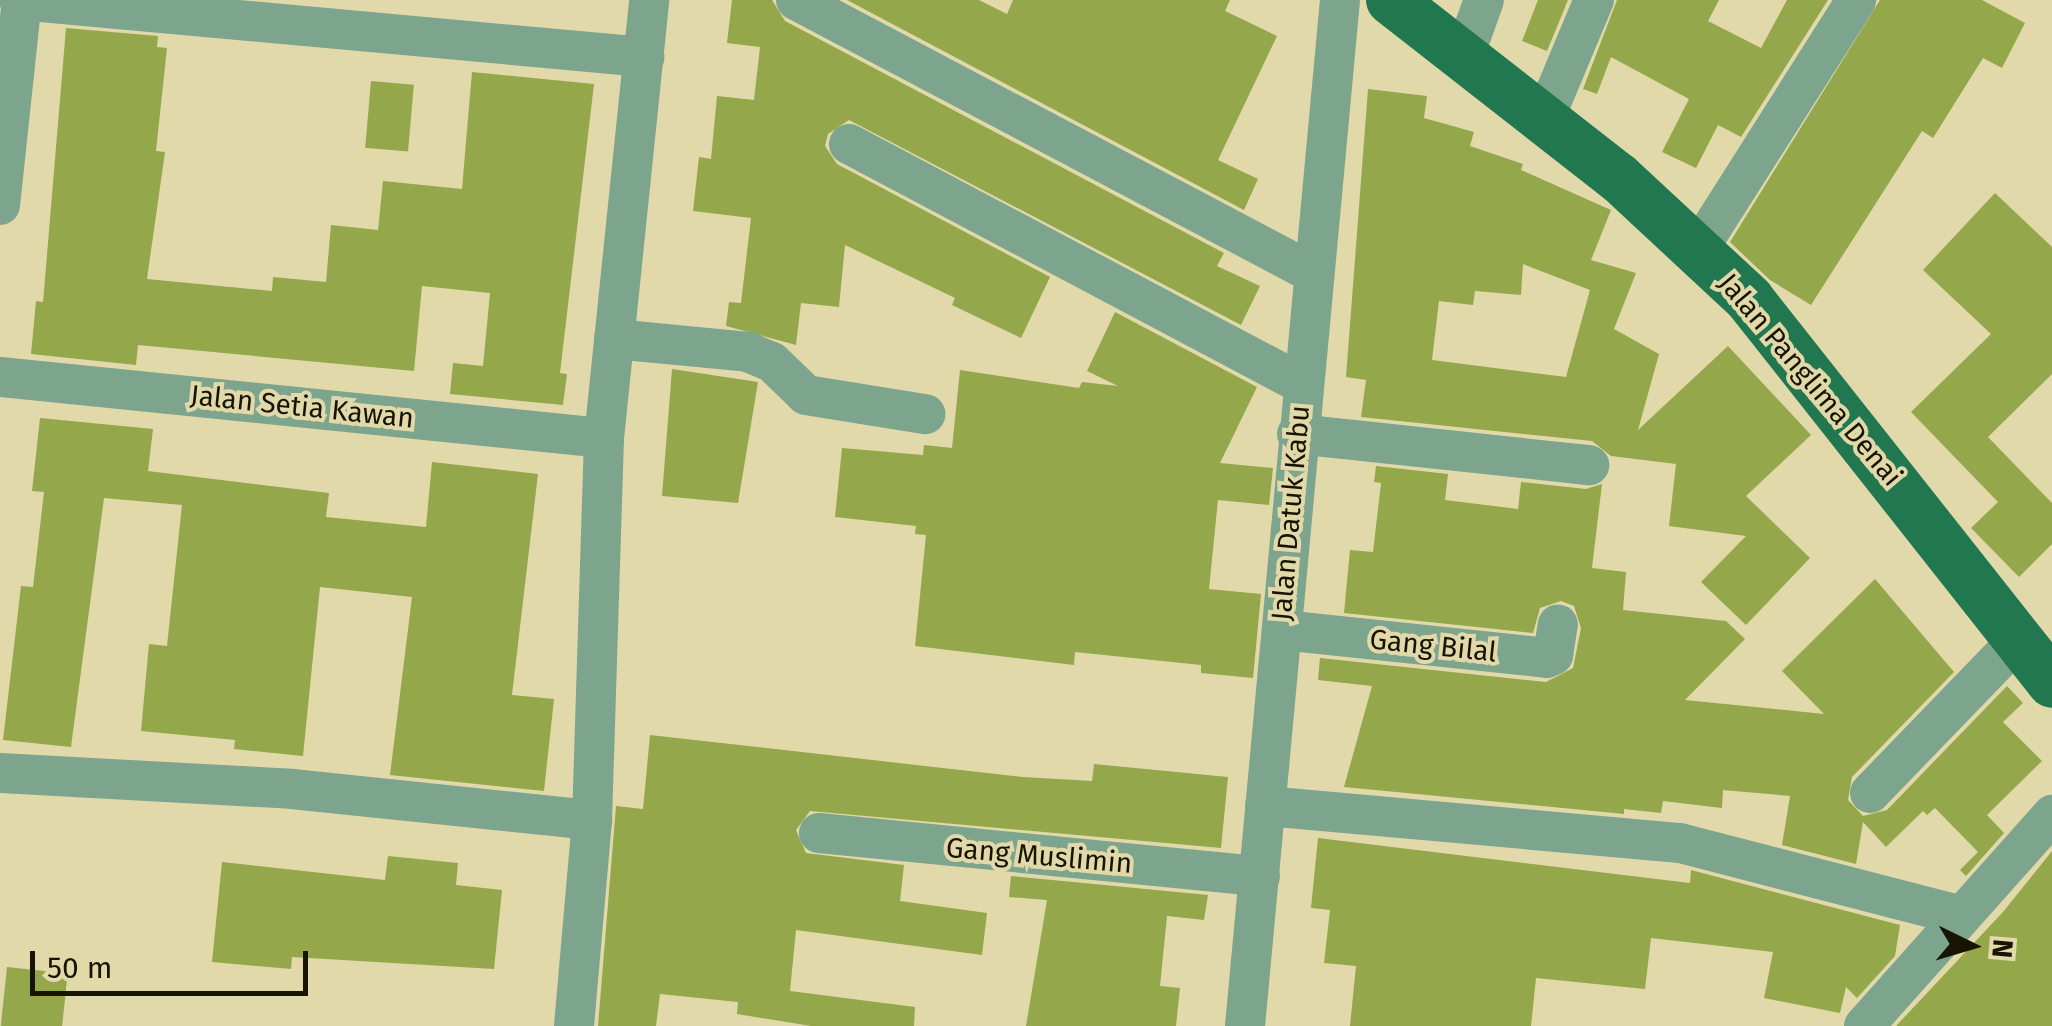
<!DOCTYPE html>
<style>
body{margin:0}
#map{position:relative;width:2052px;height:1026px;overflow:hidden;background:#e1d9a9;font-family:"Fira Sans",sans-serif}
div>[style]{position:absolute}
.building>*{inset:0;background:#94a74b;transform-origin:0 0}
.minor>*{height:40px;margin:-20px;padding:0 20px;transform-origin:20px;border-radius:20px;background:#7da48d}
.major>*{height:50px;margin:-25px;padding:0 25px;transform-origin:25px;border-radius:25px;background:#217750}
span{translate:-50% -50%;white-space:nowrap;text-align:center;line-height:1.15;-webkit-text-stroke:8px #e1d9a9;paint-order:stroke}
.street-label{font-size:28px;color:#181404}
.north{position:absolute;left:1922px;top:896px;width:100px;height:100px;-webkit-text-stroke:8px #e1d9a9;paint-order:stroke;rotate:95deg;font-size:28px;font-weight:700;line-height:40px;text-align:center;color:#181404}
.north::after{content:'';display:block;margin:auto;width:35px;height:45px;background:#181404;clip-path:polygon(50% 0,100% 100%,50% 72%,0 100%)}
.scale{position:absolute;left:30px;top:951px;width:278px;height:45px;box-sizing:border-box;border:5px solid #181404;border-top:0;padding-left:12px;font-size:30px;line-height:35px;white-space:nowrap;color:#181404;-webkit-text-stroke:8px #e1d9a9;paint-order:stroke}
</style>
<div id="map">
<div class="building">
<i style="clip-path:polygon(732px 0,772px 0,785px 21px,1224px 253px,1217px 266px,1260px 286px,1241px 325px,849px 120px,828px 134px,825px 146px,837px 164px,1050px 277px,1021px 338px,952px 305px,955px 298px,845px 245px,839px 307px,801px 303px,796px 345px,726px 326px,729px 302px,741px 303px,751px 218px,693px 211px,699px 157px,711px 159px,717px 96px,754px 100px,760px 47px,727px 43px)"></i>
<i style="clip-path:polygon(847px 0,979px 0,1007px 14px,1013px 0,1230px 0,1225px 11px,1277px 36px,1218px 160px,1258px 179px,1244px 210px)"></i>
<i style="clip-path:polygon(1538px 0,1568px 0,1547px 51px,1522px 41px)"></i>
<i style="clip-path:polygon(1617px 0,1719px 0,1708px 21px,1761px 48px,1787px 0,1828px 0,1741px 137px,1718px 125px,1696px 168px,1662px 152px,1689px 99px,1611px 57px,1597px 94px,1583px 89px)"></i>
<i style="clip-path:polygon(1880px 0,1982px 0,2025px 23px,2002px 68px,1983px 58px,1933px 138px,1922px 131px,1811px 305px,1770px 280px,1730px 242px)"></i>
<i style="clip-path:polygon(66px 28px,158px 36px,157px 47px,167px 48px,156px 151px,165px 152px,147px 279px,272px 291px,273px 277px,326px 282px,331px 225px,378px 230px,383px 181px,462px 189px,472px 72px,594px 84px,560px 373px,567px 374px,563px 405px,450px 394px,453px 363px,483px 366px,490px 293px,422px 286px,414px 371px,138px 345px,136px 365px,31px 354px,36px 301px,43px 302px)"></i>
<i style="left:371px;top:81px;width:43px;height:67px;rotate:5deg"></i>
<i style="clip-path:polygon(evenodd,1368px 89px,1427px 96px,1424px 118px,1474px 132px,1470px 146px,1523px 164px,1521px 170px,1611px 210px,1591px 260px,1636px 273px,1614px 329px,1659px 354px,1638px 430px,1728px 346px,1811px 435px,1746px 496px,1810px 558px,1746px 625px,1701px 582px,1746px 536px,1669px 526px,1676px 464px,1611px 456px,1592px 441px,1361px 417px,1366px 380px,1346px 377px,1368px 89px,1523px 264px,1590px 290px,1566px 377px,1432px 360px,1439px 301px,1473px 305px,1475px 291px,1521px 295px,1523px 264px)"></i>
<i style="clip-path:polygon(1995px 193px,2052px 247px,2052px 374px,1988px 437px,2052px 503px,2052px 544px,2019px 577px,1971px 528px,1998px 502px,1911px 412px,1991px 334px,1923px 270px)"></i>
<i style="clip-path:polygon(1115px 312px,1257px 387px,1220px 463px,1273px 468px,1269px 505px,1218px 500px,1209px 589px,1261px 594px,1253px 678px,1201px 673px,1201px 665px,1075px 652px,1074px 665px,915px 646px,926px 535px,915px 534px,916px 526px,835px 517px,842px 448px,923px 455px,924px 445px,952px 448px,960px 370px,1079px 388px,1082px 382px,1118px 386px,1087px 371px)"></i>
<i style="clip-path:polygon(672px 369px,758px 382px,738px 503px,662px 496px)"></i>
<i style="clip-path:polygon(40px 418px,153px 429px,148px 471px,329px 493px,326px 517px,426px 527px,432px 462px,538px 474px,512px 695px,554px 699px,544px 791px,390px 775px,412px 597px,320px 587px,303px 756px,234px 749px,235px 740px,141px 731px,149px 644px,167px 646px,182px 505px,104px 498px,71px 747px,3px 740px,21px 586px,33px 587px,44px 492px,32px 491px)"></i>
<i style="clip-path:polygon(1376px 466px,1448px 474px,1445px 500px,1518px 509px,1521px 482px,1586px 489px,1602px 484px,1592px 568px,1626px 572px,1623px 610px,1726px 621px,1745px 639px,1685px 700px,1824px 714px,1782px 671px,1875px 579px,1954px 672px,1852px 777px,1848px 800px,1863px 816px,1887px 810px,2007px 686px,2023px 703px,2003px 722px,2042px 761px,1987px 815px,2004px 833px,1966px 876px,1960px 870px,1978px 852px,1935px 808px,1927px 815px,1923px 811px,1886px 847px,1863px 822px,1856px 864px,1782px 845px,1790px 796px,1723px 790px,1722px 808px,1663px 801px,1661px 813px,1624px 809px,1624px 814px,1344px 787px,1372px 686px,1318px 680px,1320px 658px,1546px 682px,1573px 668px,1581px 628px,1574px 606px,1561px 601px,1540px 608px,1533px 633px,1344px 613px,1350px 550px,1373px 552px,1381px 483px,1374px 482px)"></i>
<i style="clip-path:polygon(650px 735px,1023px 777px,1092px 781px,1094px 764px,1228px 777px,1221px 848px,810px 811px,796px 830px,806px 853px,904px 865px,900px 901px,987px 913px,982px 955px,796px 930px,790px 991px,915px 1007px,914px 1026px,811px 1026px,737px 1014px,738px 1002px,660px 994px,656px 1026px,598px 1026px,616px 806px,643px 809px)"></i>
<i style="clip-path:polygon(1318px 838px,1690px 883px,1691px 870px,1900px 925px,1895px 956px,1857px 998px,1846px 987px,1840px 1013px,1764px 998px,1773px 952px,1651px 938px,1645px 989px,1536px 978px,1531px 1026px,1350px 1026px,1356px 966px,1324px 963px,1330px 910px,1311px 908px)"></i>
<i style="clip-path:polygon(2052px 851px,2052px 1026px,1896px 1026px,2003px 912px)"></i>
<i style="clip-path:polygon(388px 856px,458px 863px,456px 885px,502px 890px,494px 969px,292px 957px,291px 969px,212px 962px,222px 862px,385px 880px)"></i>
<i style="clip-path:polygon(1011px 876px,1208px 895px,1204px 920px,1167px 916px,1160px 986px,1180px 988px,1176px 1026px,1026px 1026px,1047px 900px,1009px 897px)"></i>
<i style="left:7px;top:967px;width:61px;height:59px;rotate:6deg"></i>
</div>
<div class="minor">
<i style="left:19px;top:0;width:628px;rotate:5.21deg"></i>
<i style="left:796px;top:0;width:585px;rotate:27.84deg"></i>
<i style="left:1465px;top:53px;width:56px;rotate:-70.3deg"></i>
<i style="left:1545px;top:117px;width:127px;rotate:-67.3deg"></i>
<i style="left:849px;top:144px;width:513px;rotate:27.91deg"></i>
<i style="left:0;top:205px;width:206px;rotate:-83.9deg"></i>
<i style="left:1697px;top:251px;width:297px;rotate:-57.6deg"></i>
<i style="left:614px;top:339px;width:135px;rotate:5.5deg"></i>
<i style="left:748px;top:352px;width:26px;rotate:23deg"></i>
<i style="left:772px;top:362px;width:47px;rotate:44.1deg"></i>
<i style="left:806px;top:395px;width:121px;rotate:9.1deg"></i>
<i style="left:0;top:377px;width:607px;rotate:5.77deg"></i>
<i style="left:1297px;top:434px;width:294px;rotate:6.1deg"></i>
<i style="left:1282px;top:630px;width:266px;rotate:6deg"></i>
<i style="left:1547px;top:658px;width:7px;rotate:-27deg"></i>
<i style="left:1553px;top:655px;width:31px;rotate:-81deg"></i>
<i style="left:0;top:773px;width:292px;rotate:3.1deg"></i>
<i style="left:292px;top:789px;width:302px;rotate:5.9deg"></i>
<i style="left:1870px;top:793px;width:213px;rotate:-46deg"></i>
<i style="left:1265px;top:806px;width:417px;rotate:5.1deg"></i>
<i style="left:1680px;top:843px;width:291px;rotate:14.5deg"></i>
<i style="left:819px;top:833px;width:443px;rotate:5.6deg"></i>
<i style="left:574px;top:1026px;width:207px;rotate:-85deg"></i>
<i style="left:592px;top:820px;width:382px;rotate:-88.2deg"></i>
<i style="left:604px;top:438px;width:440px;rotate:-84.1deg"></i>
<i style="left:1245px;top:1026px;width:1030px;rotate:-84.71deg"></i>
<i style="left:1864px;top:1026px;width:283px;rotate:-48.3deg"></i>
</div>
<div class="major">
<i style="left:1391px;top:0;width:289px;rotate:38deg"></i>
<i style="left:1619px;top:178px;width:178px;rotate:42.9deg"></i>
<i style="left:1749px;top:299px;width:489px;rotate:51.7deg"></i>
</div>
<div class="street-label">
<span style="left:1810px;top:380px;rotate:50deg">Jalan Panglima Denai</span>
<span style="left:302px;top:407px;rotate:6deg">Jalan Setia Kawan</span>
<span style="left:1291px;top:513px;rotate:-85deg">Jalan Datuk Kabu</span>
<span style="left:1433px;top:646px;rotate:6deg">Gang Bilal</span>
<span style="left:1039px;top:856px;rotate:5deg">Gang Muslimin</span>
</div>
<div class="north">N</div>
<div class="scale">50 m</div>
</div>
